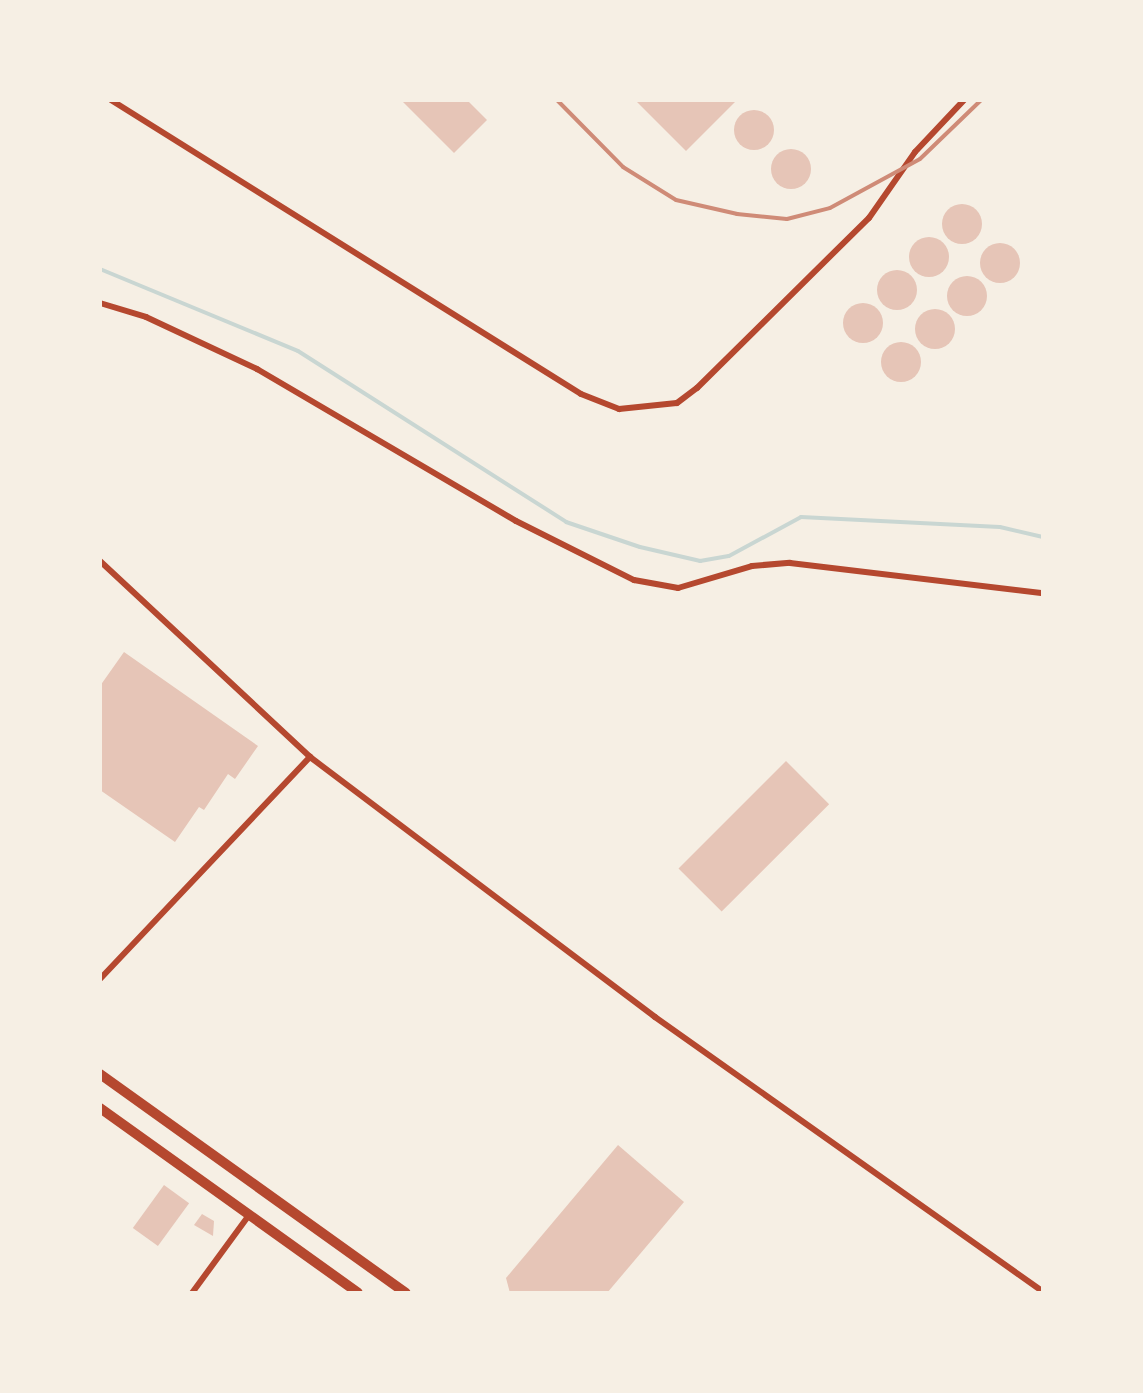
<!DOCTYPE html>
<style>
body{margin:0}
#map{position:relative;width:1143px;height:1393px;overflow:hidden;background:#f6efe4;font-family:"Sofia Sans Condensed",sans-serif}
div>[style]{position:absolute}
.stream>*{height:4px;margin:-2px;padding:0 2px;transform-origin:2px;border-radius:2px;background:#c9d6d2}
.building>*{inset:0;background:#e6c5b7;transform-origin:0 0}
.round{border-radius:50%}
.minor>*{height:6px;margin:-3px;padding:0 3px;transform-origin:3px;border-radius:3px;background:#b5482f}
.trunk>*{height:10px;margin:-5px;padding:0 5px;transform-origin:5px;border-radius:5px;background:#b5482f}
.rail>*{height:4px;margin:-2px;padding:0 2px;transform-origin:2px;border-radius:2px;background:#cf8b77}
span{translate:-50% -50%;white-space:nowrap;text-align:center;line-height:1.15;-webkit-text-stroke:6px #f6efe4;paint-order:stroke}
.frame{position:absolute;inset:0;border:102px solid #f6efe4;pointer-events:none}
</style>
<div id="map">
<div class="stream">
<i style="left:100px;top:269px;width:214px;rotate:22.5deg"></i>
<i style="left:298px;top:351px;width:318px;rotate:32.5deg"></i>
<i style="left:566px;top:522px;width:78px;rotate:18.7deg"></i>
<i style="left:640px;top:547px;width:62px;rotate:13.1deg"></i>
<i style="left:700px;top:561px;width:29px;rotate:-10deg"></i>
<i style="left:729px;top:556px;width:82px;rotate:-28.4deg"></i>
<i style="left:801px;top:517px;width:199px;rotate:2.9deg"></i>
<i style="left:1000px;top:527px;width:44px;rotate:13.1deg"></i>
</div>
<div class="building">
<i style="clip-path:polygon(401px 100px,467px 100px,487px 120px,454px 153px)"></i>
<i style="clip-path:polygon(635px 100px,737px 100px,686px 151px)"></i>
<i class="round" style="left:734px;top:110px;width:40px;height:40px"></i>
<i class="round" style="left:771px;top:149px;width:40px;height:40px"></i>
<i class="round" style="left:942px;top:204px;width:40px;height:40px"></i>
<i class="round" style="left:909px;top:237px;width:40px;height:40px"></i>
<i class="round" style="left:980px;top:243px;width:40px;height:40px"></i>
<i class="round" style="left:877px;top:270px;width:40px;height:40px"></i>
<i class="round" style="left:947px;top:276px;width:40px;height:40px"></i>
<i class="round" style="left:843px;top:303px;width:40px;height:40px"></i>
<i class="round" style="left:915px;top:309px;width:40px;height:40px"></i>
<i class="round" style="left:881px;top:342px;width:40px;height:40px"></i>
<i style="clip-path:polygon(124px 652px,258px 746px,235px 779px,228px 774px,204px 810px,199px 807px,175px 842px,100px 790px,100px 686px)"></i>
<i style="left:786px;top:761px;width:61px;height:152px;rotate:45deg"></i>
<i style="clip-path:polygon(618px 1145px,684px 1202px,607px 1293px,510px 1293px,506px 1278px)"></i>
<i style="left:164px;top:1185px;width:31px;height:53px;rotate:36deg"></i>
<i style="clip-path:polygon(202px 1214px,214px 1221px,213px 1236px,194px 1225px)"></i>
</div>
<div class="minor">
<i style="left:111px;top:100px;width:554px;rotate:32.03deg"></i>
<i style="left:581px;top:394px;width:41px;rotate:21.5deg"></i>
<i style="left:619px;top:409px;width:58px;rotate:-5.9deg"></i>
<i style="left:677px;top:403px;width:25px;rotate:-37deg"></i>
<i style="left:697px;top:388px;width:242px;rotate:-44.7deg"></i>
<i style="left:869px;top:218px;width:80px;rotate:-55.1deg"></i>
<i style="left:915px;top:152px;width:71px;rotate:-46.7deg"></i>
<i style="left:100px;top:303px;width:48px;rotate:16.9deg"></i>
<i style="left:146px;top:317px;width:123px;rotate:25.1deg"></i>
<i style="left:257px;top:369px;width:300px;rotate:30.4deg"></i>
<i style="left:516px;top:521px;width:132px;rotate:26.6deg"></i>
<i style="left:634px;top:580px;width:45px;rotate:10.3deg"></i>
<i style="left:678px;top:588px;width:77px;rotate:-16.6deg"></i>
<i style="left:752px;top:566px;width:38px;rotate:-5deg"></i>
<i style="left:790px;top:563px;width:255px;rotate:6.8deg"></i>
<i style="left:100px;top:561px;width:287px;rotate:43deg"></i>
<i style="left:310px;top:757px;width:432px;rotate:37deg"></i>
<i style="left:655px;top:1017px;width:476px;rotate:35.3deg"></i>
<i style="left:100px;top:979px;width:306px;rotate:-46.6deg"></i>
<i style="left:192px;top:1293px;width:97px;rotate:-53.8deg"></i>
</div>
<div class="trunk">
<i style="left:100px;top:1074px;width:376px;rotate:35.6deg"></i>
<i style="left:100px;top:1108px;width:317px;rotate:35.6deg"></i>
</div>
<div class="rail">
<i style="left:557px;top:100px;width:94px;rotate:45.4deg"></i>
<i style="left:623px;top:167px;width:62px;rotate:31.9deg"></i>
<i style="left:676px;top:200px;width:63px;rotate:12.9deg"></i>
<i style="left:737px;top:214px;width:50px;rotate:5.7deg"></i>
<i style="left:787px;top:219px;width:44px;rotate:-14.3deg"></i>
<i style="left:830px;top:208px;width:102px;rotate:-28.6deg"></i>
<i style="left:920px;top:159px;width:85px;rotate:-44deg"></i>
</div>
<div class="frame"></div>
</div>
